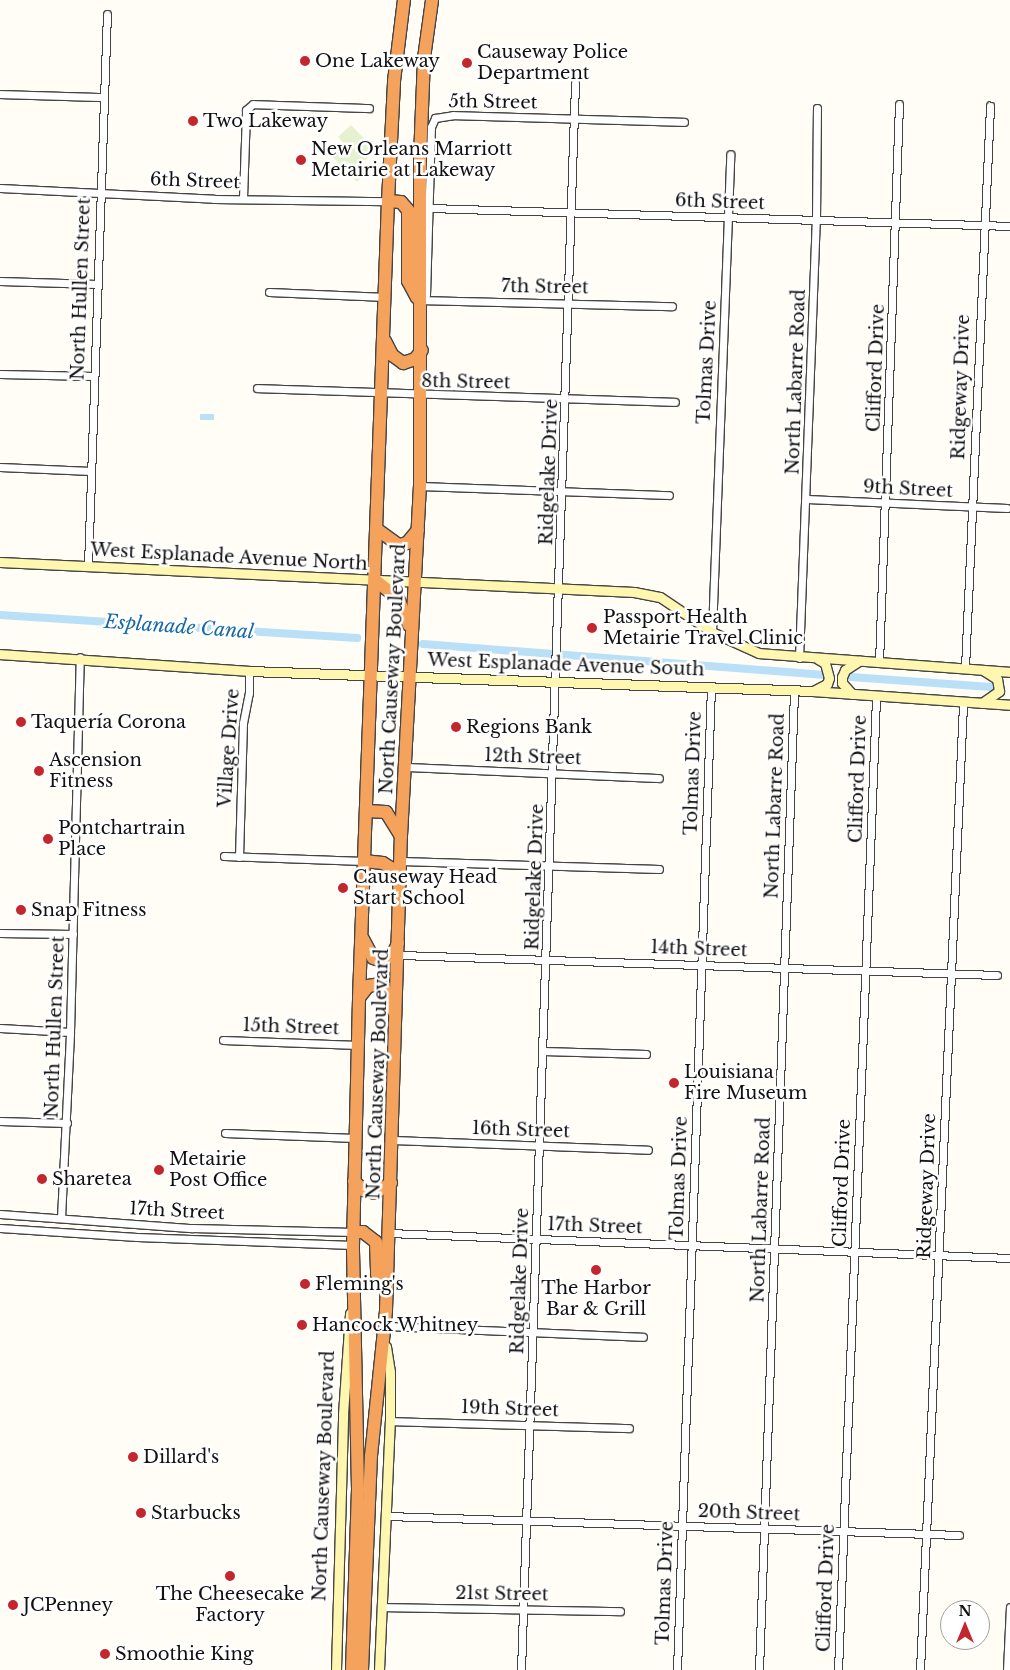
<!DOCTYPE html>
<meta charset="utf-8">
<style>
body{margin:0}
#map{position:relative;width:1010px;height:1670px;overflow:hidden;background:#fffdf5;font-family:"Libre Baskerville",serif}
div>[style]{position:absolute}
.pitch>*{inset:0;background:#e6f2cf}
.water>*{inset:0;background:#b9e0f7;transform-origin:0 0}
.canal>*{height:8px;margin:-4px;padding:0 4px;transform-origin:4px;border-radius:4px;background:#b9e0f7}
.roads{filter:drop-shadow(1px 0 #444) drop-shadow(-1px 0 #444) drop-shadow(0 1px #444) drop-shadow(0 -1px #444)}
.street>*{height:7px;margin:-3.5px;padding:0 3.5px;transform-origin:3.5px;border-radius:3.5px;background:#fff}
.secondary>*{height:9px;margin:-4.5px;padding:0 4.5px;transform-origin:4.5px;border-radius:4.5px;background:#fff6b0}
.highway>*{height:12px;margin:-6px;padding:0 6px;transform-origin:6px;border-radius:6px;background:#f5a25d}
.dots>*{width:14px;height:14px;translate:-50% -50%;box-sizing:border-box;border:2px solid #fff;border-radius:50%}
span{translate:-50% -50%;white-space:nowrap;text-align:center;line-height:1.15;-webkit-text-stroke:5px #fff;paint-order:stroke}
.poi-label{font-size:18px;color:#111}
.left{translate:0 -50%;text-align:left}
.street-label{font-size:18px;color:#111}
.water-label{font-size:19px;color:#1768a6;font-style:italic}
.north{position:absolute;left:940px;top:1600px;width:50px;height:50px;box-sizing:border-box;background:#fff;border:1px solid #a0a0a0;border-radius:50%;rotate:0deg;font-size:14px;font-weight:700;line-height:20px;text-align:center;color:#111}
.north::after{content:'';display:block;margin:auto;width:18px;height:22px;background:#c4262e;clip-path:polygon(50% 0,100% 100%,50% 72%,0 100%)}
</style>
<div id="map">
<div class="pitch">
<i style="clip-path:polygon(351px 125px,375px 150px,362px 163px,369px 170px,357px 182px,333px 157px,345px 145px,338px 137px)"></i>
</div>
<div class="water">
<i style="left:200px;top:414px;width:14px;height:6px"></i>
</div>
<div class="canal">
<i style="left:0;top:615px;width:358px;rotate:3.7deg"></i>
<i style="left:423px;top:644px;width:400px;rotate:4.4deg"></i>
<i style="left:851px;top:677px;width:140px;rotate:4.1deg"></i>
</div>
<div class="roads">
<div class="street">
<i style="left:0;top:94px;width:103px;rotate:1.7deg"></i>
<i style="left:0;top:188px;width:214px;rotate:2.9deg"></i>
<i style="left:214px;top:199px;width:174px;rotate:0.7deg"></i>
<i style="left:243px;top:198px;width:88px;rotate:-88deg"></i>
<i style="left:246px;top:110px;width:9px;rotate:-41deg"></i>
<i style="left:253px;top:104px;width:116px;rotate:2deg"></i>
<i style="left:429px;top:208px;width:581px;rotate:1.77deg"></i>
<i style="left:0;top:281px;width:96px;rotate:1.8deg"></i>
<i style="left:269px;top:292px;width:117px;rotate:2.4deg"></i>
<i style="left:426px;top:295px;width:168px;rotate:-88.3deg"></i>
<i style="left:431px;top:127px;width:10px;rotate:-66deg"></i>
<i style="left:435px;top:118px;width:18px;rotate:-9deg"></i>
<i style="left:453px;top:115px;width:231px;rotate:1.7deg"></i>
<i style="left:418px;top:300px;width:254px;rotate:1.4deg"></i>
<i style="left:0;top:374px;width:93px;rotate:1.2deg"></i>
<i style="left:257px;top:388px;width:418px;rotate:1.9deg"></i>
<i style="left:0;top:467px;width:91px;rotate:2.5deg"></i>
<i style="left:420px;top:486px;width:249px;rotate:2.1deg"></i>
<i style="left:807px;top:499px;width:200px;rotate:2.6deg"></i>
<i style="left:88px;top:565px;width:551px;rotate:-88.03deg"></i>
<i style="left:712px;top:632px;width:478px;rotate:-87.8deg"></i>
<i style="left:799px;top:658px;width:438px;rotate:-87.8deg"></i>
<i style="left:816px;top:220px;width:112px;rotate:-89.5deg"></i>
<i style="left:879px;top:663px;width:559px;rotate:-87.95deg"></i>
<i style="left:965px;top:668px;width:563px;rotate:-87.45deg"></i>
<i style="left:405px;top:767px;width:254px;rotate:2.5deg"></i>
<i style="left:224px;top:856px;width:140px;rotate:2deg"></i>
<i style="left:239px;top:857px;width:134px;rotate:-88.3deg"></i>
<i style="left:243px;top:723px;width:31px;rotate:-79deg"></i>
<i style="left:249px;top:693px;width:22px;rotate:-90deg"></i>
<i style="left:401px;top:861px;width:258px;rotate:1.8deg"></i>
<i style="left:0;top:933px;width:73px;rotate:0.8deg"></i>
<i style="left:400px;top:955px;width:597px;rotate:1.92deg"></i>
<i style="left:0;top:1028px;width:70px;rotate:3.3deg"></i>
<i style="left:223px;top:1040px;width:135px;rotate:2.1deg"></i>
<i style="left:543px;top:1051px;width:103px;rotate:1.7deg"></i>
<i style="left:0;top:1121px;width:67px;rotate:1.7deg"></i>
<i style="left:225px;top:1133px;width:130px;rotate:2.2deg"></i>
<i style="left:393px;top:1140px;width:255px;rotate:2.2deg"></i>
<i style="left:0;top:1214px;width:193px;rotate:4.2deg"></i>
<i style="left:192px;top:1228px;width:162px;rotate:1.4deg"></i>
<i style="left:61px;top:1218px;width:186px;rotate:-87.2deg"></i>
<i style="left:70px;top:1032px;width:375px;rotate:-88.5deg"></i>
<i style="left:0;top:1228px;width:137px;rotate:3.8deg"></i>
<i style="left:137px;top:1237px;width:216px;rotate:2.1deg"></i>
<i style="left:389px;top:1233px;width:622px;rotate:2.31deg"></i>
<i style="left:385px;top:1326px;width:258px;rotate:2.4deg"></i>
<i style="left:390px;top:1421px;width:239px;rotate:1.7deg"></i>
<i style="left:387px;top:1516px;width:572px;rotate:1.9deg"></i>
<i style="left:382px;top:1607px;width:238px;rotate:1deg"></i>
<i style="left:521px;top:1670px;width:1588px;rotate:-88.05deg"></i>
<i style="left:677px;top:1670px;width:984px;rotate:-88.02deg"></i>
<i style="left:759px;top:1670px;width:979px;rotate:-87.95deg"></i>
<i style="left:838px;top:1670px;width:973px;rotate:-87.76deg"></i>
<i style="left:920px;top:1670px;width:968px;rotate:-87.45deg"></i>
<i style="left:1007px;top:1670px;width:63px;rotate:-87.3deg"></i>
</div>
<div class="secondary">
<i style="left:0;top:562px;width:635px;rotate:2.71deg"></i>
<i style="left:634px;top:592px;width:26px;rotate:11deg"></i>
<i style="left:660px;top:597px;width:63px;rotate:33.9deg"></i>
<i style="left:712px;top:632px;width:51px;rotate:24.1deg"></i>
<i style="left:759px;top:653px;width:252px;rotate:4.3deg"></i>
<i style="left:0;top:654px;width:250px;rotate:3.9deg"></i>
<i style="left:249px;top:671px;width:563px;rotate:2.03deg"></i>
<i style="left:812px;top:691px;width:198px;rotate:4deg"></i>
<i style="left:815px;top:690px;width:13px;rotate:-27deg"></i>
<i style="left:827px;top:684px;width:6px;rotate:-72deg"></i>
<i style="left:829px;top:678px;width:16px;rotate:-105deg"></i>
<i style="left:825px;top:663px;width:8px;rotate:-150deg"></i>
<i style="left:852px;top:694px;width:15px;rotate:-132deg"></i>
<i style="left:842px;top:683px;width:6px;rotate:-90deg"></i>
<i style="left:842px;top:677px;width:8px;rotate:-67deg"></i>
<i style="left:845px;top:670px;width:17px;rotate:-33deg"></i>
<i style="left:982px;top:703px;width:21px;rotate:-35deg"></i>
<i style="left:999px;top:691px;width:12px;rotate:-99deg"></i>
<i style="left:997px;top:679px;width:15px;rotate:-148deg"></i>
<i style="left:336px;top:1670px;width:256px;rotate:-88.4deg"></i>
<i style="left:343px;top:1414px;width:101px;rotate:-86deg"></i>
<i style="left:379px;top:1670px;width:249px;rotate:-87.5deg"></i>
<i style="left:390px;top:1421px;width:49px;rotate:-90deg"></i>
<i style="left:390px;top:1372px;width:26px;rotate:-99deg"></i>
</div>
<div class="highway">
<i style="left:388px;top:201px;width:13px;rotate:4deg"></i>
<i style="left:401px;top:202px;width:11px;rotate:49deg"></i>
<i style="left:408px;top:210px;width:71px;rotate:90deg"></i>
<i style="left:408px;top:281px;width:19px;rotate:62deg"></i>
<i style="left:385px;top:341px;width:16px;rotate:63deg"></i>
<i style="left:392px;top:355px;width:14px;rotate:36deg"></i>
<i style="left:403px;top:363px;width:13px;rotate:-18deg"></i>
<i style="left:415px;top:359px;width:11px;rotate:-52deg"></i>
<i style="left:378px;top:530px;width:26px;rotate:36deg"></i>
<i style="left:399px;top:545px;width:8px;rotate:-14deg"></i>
<i style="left:407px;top:543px;width:17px;rotate:-50deg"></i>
<i style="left:376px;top:581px;width:28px;rotate:38deg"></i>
<i style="left:398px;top:598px;width:29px;rotate:68deg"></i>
<i style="left:367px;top:811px;width:19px;rotate:3deg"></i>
<i style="left:386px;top:812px;width:28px;rotate:58deg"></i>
<i style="left:364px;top:861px;width:19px;rotate:6deg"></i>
<i style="left:383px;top:863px;width:9px;rotate:32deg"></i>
<i style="left:391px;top:868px;width:17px;rotate:59deg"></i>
<i style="left:363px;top:939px;width:21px;rotate:62deg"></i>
<i style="left:373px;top:958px;width:10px;rotate:17deg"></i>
<i style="left:383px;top:961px;width:14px;rotate:-39deg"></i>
<i style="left:394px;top:952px;width:10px;rotate:-66deg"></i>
<i style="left:359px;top:998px;width:15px;rotate:-53deg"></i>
<i style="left:368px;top:986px;width:11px;rotate:-10deg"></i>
<i style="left:379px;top:984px;width:8px;rotate:45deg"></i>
<i style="left:385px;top:990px;width:26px;rotate:67deg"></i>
<i style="left:354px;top:1181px;width:13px;rotate:45deg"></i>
<i style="left:363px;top:1190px;width:12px;rotate:14deg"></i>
<i style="left:375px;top:1193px;width:19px;rotate:-32deg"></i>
<i style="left:354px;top:1232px;width:9px"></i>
<i style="left:363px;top:1232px;width:16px;rotate:38deg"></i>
<i style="left:376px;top:1242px;width:32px;rotate:88deg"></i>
<i style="left:377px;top:1274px;width:16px;rotate:50deg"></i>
<i style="left:352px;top:1670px;width:181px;rotate:-88.1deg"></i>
<i style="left:358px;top:1489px;width:244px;rotate:-91.2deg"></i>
<i style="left:353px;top:1245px;width:247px;rotate:-88.6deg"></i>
<i style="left:359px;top:998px;width:798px;rotate:-87.92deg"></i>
<i style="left:388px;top:201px;width:120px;rotate:-87.1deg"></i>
<i style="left:394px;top:81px;width:82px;rotate:-83deg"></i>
<i style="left:362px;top:1670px;width:214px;rotate:-87.6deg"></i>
<i style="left:371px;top:1456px;width:147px;rotate:-84.1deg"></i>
<i style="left:386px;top:1310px;width:474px;rotate:-88.2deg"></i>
<i style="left:401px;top:836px;width:351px;rotate:-86.9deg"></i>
<i style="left:420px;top:486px;width:328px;rotate:-90deg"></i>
<i style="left:420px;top:158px;width:100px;rotate:-87.7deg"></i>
<i style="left:424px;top:58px;width:59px;rotate:-82.1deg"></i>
</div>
</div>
<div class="dots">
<i style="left:305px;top:61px;background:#c4262e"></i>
<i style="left:467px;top:63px;background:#c4262e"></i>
<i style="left:193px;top:121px;background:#c4262e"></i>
<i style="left:301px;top:160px;background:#c4262e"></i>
<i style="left:592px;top:628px;background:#c4262e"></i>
<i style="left:21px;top:722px;background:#c4262e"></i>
<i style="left:456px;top:727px;background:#c4262e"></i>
<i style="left:39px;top:771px;background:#c4262e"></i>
<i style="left:48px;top:839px;background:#c4262e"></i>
<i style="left:343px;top:888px;background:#c4262e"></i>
<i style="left:21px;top:910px;background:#c4262e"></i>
<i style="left:674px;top:1083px;background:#c4262e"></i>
<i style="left:159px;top:1170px;background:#c4262e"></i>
<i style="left:42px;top:1179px;background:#c4262e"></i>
<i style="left:596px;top:1270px;background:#c4262e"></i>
<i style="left:305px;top:1284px;background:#c4262e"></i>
<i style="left:302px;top:1325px;background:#c4262e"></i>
<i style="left:133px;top:1457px;background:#c4262e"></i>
<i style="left:141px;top:1513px;background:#c4262e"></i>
<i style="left:230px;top:1576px;background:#c4262e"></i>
<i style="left:13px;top:1605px;background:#c4262e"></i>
<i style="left:105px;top:1654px;background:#c4262e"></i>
</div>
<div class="poi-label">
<span class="left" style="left:477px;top:63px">Causeway Police<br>Department</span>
<span class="left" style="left:315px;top:61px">One Lakeway</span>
<span class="left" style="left:203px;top:121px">Two Lakeway</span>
<span class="left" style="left:311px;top:160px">New Orleans Marriott<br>Metairie at Lakeway</span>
<span class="left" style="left:603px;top:628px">Passport Health<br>Metairie Travel Clinic</span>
<span class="left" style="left:31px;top:722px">Taquería Corona</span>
<span class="left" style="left:466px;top:727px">Regions Bank</span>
<span class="left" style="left:49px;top:771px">Ascension<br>Fitness</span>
<span class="left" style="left:58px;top:839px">Pontchartrain<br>Place</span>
<span class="left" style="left:353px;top:888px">Causeway Head<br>Start School</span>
<span class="left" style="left:31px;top:910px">Snap Fitness</span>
<span class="left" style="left:684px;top:1083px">Louisiana<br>Fire Museum</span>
<span class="left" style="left:169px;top:1170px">Metairie<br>Post Office</span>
<span class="left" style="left:52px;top:1179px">Sharetea</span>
<span class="left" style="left:315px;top:1284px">Fleming's</span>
<span style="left:596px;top:1299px">The Harbor<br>Bar &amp; Grill</span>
<span class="left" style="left:312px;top:1325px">Hancock Whitney</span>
<span class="left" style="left:143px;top:1457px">Dillard's</span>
<span class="left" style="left:151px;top:1513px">Starbucks</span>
<span style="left:230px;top:1605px">The Cheesecake<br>Factory</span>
<span class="left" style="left:23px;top:1605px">JCPenney</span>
<span class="left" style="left:115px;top:1654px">Smoothie King</span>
</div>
<div class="street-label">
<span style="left:493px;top:102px;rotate:1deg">5th Street</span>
<span style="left:195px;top:181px;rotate:2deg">6th Street</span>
<span style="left:720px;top:202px;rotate:2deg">6th Street</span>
<span style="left:545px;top:287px;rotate:1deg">7th Street</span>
<span style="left:81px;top:289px;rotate:-88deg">North Hullen Street</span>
<span style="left:707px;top:362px;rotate:-87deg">Tolmas Drive</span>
<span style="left:876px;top:368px;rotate:-88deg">Clifford Drive</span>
<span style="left:466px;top:382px;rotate:1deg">8th Street</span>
<span style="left:796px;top:382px;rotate:-88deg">North Labarre Road</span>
<span style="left:961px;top:387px;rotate:-88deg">Ridgeway Drive</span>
<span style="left:549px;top:472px;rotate:-88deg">Ridgelake Drive</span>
<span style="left:908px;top:489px;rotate:3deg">9th Street</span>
<span style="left:229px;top:557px;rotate:3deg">West Esplanade Avenue North</span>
<span style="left:566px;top:665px;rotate:2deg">West Esplanade Avenue South</span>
<span style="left:393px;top:669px;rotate:-87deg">North Causeway Boulevard</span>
<span style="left:229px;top:748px;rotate:-86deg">Village Drive</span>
<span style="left:533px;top:757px;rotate:2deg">12th Street</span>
<span style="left:693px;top:773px;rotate:-88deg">Tolmas Drive</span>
<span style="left:858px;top:779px;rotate:-88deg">Clifford Drive</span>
<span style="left:775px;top:806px;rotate:-88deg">North Labarre Road</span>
<span style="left:535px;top:877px;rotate:-88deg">Ridgelake Drive</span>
<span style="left:699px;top:949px;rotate:2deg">14th Street</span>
<span style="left:55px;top:1027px;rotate:-88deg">North Hullen Street</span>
<span style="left:291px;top:1027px;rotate:2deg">15th Street</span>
<span style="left:378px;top:1074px;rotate:-88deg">North Causeway Boulevard</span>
<span style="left:521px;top:1130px;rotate:2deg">16th Street</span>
<span style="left:679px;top:1178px;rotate:-88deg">Tolmas Drive</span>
<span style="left:842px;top:1183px;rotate:-88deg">Clifford Drive</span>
<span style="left:927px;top:1186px;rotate:-88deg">Ridgeway Drive</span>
<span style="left:761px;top:1210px;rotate:-88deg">North Labarre Road</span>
<span style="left:177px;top:1211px;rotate:3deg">17th Street</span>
<span style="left:595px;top:1226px;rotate:2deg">17th Street</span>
<span style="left:520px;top:1281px;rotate:-88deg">Ridgelake Drive</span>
<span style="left:510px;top:1409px;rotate:2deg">19th Street</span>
<span style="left:324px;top:1476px;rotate:-88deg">North Causeway Boulevard</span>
<span style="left:749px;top:1513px;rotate:2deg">20th Street</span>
<span style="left:665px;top:1583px;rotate:-88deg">Tolmas Drive</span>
<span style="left:826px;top:1588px;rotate:-88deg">Clifford Drive</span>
<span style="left:502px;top:1594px;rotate:1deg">21st Street</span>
</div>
<div class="water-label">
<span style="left:179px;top:627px;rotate:4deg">Esplanade Canal</span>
</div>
<div class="north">N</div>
</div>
